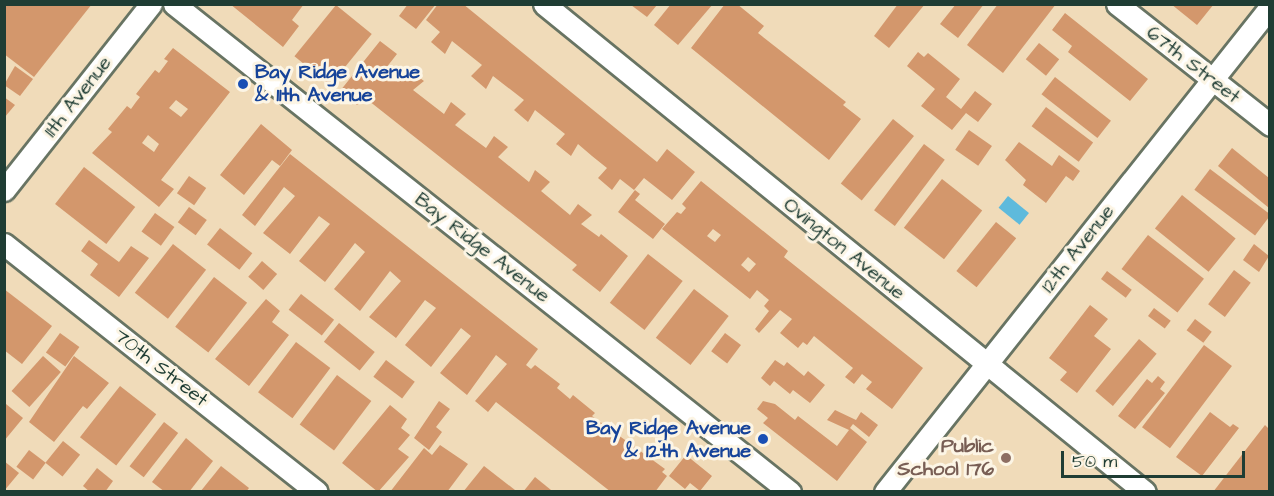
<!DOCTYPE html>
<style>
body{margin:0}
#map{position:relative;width:1274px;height:496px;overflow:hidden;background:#f0dbb9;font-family:"Architects Daughter",sans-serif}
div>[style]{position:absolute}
.water>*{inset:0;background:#5ebadc;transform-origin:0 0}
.building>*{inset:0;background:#d3976c;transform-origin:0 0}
.roads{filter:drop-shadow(2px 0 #687463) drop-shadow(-2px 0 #687463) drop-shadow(0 2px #687463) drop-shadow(0 -2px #687463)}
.street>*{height:21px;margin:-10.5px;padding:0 10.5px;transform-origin:10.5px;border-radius:10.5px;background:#fff}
.dots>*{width:16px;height:16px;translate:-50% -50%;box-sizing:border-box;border:3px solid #fcf5e5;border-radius:50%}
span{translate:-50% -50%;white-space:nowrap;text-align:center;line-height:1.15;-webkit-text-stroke:6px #fcf5e5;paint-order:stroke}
.street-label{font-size:20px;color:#1f3d34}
.transit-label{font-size:20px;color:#164399;font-weight:700}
.left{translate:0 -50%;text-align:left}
.right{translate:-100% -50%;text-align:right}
.education-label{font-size:20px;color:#785e54;font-weight:700}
.frame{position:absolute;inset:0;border:6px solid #1f3d34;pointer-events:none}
.scale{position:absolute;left:1061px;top:451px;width:184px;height:27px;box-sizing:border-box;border:3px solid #1f3d34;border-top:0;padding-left:8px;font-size:18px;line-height:21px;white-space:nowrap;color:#1f3d34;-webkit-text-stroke:4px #fcf5e5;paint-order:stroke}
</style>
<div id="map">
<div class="water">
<i style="left:1008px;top:196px;width:27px;height:15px;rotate:39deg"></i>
</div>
<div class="building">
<i style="clip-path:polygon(4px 4px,92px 4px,34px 77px,4px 54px)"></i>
<i style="clip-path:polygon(230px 4px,304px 4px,292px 20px,299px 26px,283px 47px)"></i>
<i style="clip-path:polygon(408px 4px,436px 4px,416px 29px,399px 16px)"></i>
<i style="clip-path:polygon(438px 4px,463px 4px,657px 162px,667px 149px,695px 172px,672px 200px,644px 178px,634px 190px,620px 179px,612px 190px,598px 178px,607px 168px,592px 156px,578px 144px,571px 156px,556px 144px,565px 134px,535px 110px,528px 122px,514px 110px,524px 100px,493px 76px,486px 89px,471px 76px,482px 65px,452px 41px,445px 54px,431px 42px,440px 32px,426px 20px)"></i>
<i style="clip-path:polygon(671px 4px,713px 4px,678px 45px,654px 25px)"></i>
<i style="clip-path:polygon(725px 4px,737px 4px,764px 26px,758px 33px,846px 102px,843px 105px,861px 119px,829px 160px,691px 48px)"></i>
<i style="clip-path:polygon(898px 4px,925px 4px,889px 48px,874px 36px)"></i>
<i style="clip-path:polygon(956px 4px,984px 4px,958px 38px,940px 24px)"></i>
<i style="clip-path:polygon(998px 4px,1056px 4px,1003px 73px,967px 45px)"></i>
<i style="clip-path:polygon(1171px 4px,1214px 4px,1197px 25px)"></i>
<i style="left:336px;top:5px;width:46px;height:66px;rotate:39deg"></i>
<i style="clip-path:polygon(631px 5px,657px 5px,647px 17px)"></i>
<i style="clip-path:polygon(1065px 13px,1148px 79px,1130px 101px,1068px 52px,1072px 46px,1052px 30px)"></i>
<i style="clip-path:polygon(380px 41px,397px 54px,386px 68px,402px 81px,409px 70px,424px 81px,413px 90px,444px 114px,451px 102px,466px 114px,455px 125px,486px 148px,494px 136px,508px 147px,498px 157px,529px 182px,535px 170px,550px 182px,541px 191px,570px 215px,578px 204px,592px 215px,581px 224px,599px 237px,601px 234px,628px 256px,600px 292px,572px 270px,577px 265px,364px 97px,357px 105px,340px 91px)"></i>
<i style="left:1039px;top:43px;width:26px;height:21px;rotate:39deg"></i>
<i style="clip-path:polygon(evenodd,173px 48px,230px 92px,161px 180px,174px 189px,159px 207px,92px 153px,112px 132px,108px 129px,127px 106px,131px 109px,136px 102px,140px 97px,136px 94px,155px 70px,159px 73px,168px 61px,164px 59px,173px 48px,176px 100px,188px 109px,181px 117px,169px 108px,176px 100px,173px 48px,148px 135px,159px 144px,154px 152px,142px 143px,148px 135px)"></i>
<i style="clip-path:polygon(918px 52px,924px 57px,928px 53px,960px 79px,946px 97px,961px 109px,975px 91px,992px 104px,978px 122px,966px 113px,952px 130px,921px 106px,935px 89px,907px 66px)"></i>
<i style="clip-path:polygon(15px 66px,33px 79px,20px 96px,4px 85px)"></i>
<i style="left:1055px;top:77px;width:71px;height:22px;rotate:38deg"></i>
<i style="clip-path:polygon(4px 97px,15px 105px,4px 118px)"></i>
<i style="left:1046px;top:107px;width:59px;height:24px;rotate:37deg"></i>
<i style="left:893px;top:119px;width:27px;height:83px;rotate:39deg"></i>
<i style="clip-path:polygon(261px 124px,292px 150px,280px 166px,272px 160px,244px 195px,220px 175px)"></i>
<i style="left:969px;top:130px;width:28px;height:24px;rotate:35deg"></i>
<i style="clip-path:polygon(1019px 142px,1052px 166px,1059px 155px,1080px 171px,1073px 181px,1066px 176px,1046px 203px,1023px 185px,1026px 180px,1005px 160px)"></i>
<i style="left:924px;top:144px;width:26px;height:83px;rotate:37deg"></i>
<i style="clip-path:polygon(1232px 148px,1269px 178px,1269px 208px,1218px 166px)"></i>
<i style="clip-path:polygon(290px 154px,538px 349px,526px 365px,531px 369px,535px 365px,560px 384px,557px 388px,570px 399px,573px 395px,595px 413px,592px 416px,665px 469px,662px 472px,667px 476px,655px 492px,611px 492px,496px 402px,488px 412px,475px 401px,507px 364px,496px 355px,467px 395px,440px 373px,471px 336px,461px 328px,431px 367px,405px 345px,436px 308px,425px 300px,396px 338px,369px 317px,401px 281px,390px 271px,360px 311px,334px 289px,365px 252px,355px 243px,325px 282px,299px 261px,330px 224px,319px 216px,290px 254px,263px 233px,295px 196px,284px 187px,255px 226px,242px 215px)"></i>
<i style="left:84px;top:167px;width:65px;height:47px;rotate:38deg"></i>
<i style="left:1210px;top:169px;width:76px;height:26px;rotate:37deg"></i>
<i style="left:189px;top:176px;width:21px;height:21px;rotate:35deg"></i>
<i style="left:942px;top:179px;width:51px;height:62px;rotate:38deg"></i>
<i style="clip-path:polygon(evenodd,701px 181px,788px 251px,784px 257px,923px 368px,892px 409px,866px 389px,872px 382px,862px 374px,854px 384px,845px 377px,853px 368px,814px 336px,807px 345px,803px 342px,798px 348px,780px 333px,792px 319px,780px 310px,759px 333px,755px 329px,769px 311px,764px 306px,769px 300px,757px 290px,750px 299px,662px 229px,677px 212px,681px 214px,686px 208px,682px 204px,701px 181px,713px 229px,721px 235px,715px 242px,707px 236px,713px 229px,701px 181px,748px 257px,756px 264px,749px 272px,741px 265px,748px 257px)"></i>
<i style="clip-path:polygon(635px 190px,640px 194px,635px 200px,665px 224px,653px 239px,618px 212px)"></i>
<i style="left:1182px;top:195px;width:69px;height:43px;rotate:39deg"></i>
<i style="left:189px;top:207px;width:22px;height:19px;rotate:36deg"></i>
<i style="left:155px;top:213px;width:24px;height:23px;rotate:36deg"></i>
<i style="left:996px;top:222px;width:26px;height:63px;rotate:39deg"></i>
<i style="left:220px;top:228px;width:41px;height:21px;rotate:38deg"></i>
<i style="left:1148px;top:235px;width:71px;height:43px;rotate:38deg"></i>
<i style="clip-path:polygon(89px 240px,119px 262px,131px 246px,149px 258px,119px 297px,90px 275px,98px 264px,81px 251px)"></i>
<i style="left:173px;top:244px;width:42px;height:62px;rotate:38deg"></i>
<i style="clip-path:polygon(1254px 244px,1269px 256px,1259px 272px,1243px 260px)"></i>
<i style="left:648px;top:254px;width:44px;height:62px;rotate:38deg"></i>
<i style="left:262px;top:261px;width:20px;height:21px;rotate:41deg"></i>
<i style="left:1234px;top:270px;width:21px;height:43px;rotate:37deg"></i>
<i style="left:1107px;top:271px;width:31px;height:10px;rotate:37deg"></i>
<i style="left:214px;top:277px;width:42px;height:63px;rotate:38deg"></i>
<i style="clip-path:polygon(4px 289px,52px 326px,22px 364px,4px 350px)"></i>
<i style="left:694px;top:289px;width:44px;height:62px;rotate:38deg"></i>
<i style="left:301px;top:294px;width:42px;height:20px;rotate:38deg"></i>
<i style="clip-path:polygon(266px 299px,280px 311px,272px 322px,289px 335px,249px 386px,215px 359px)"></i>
<i style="clip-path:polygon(1090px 305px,1108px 319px,1094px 336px,1111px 349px,1077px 393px,1060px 380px,1067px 372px,1049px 358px)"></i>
<i style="left:1154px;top:308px;width:21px;height:10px;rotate:37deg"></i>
<i style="left:1195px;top:319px;width:21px;height:14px;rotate:37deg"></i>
<i style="left:339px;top:323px;width:46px;height:24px;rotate:39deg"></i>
<i style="left:60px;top:333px;width:24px;height:24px;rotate:36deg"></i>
<i style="left:725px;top:333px;width:20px;height:23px;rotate:37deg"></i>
<i style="left:1139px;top:339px;width:23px;height:68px;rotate:40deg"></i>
<i style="left:296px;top:342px;width:43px;height:63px;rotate:37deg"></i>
<i style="left:1204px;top:345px;width:35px;height:103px;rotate:37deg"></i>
<i style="left:43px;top:356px;width:24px;height:47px;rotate:42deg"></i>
<i style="clip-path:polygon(74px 356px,109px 383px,87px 409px,83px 406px,54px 442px,29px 422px)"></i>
<i style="left:386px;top:360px;width:36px;height:21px;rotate:37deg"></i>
<i style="clip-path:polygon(775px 360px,784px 366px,787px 362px,804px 376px,808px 371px,825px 385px,810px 403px,793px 390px,790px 394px,774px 381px,770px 386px,761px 378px)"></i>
<i style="left:337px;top:375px;width:43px;height:62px;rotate:37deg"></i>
<i style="clip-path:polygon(1158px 376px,1165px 382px,1160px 389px,1165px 393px,1135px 429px,1118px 416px,1147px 379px,1152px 383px)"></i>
<i style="left:120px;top:386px;width:46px;height:65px;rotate:38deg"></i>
<i style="clip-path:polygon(439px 401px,450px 409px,436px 427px,442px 432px,429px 450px,414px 438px)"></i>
<i style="clip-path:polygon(763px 401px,775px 404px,795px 420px,798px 416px,837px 446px,849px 430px,827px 420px,835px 410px,856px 420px,861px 412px,878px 425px,869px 437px,853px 424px,850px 428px,867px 442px,837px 481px,763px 423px,768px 418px,757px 409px)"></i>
<i style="clip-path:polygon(6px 404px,23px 418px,4px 441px,4px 406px)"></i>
<i style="clip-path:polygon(390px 405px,407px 419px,401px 428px,410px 435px,398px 449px,409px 457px,378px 492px,342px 463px)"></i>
<i style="clip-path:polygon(1210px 412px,1230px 427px,1233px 424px,1239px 428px,1202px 476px,1176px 457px)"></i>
<i style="left:164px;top:422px;width:18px;height:56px;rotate:38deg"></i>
<i style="clip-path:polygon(1265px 425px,1269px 429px,1269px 492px,1213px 492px)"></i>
<i style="clip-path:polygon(186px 438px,213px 461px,189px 492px,165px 492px,152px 482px)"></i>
<i style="left:63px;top:441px;width:22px;height:28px;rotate:39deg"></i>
<i style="clip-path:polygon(440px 445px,468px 464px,447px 492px,390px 492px,424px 448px,432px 455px)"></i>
<i style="left:29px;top:450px;width:21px;height:21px;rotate:37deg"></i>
<i style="clip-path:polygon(686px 455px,712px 476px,700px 491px,690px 483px,685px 489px,669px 476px)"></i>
<i style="clip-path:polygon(4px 461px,19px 473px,4px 491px)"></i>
<i style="clip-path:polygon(221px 466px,249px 488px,246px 492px,200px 492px)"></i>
<i style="clip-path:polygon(484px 466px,515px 490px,513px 492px,463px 492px)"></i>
<i style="clip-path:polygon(97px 468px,113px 481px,105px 492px,90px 492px,83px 486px)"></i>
<i style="clip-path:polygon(535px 477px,551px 490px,550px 492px,523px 492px)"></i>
</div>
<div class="roads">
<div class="street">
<i style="left:174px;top:4px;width:786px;rotate:38.39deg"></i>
<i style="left:544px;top:4px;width:774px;rotate:39.08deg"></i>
<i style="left:1117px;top:4px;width:195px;rotate:38.3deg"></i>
<i style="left:4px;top:190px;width:237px;rotate:-51.7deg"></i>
<i style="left:4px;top:244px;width:399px;rotate:38.4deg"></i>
<i style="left:885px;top:492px;width:619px;rotate:-51.56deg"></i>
</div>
</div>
<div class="dots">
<i style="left:243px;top:84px;background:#1a4fb4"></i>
<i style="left:763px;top:439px;background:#1a4fb4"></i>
<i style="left:1006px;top:458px;background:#8d6e63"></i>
</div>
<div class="street-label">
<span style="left:1193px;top:65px;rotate:38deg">67th Street</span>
<span style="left:78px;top:97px;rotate:-52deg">11th Avenue</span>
<span style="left:482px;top:248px;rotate:38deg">Bay Ridge Avenue</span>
<span style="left:844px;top:249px;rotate:39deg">Ovington Avenue</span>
<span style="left:1078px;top:249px;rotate:-52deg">12th Avenue</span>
<span style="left:161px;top:368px;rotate:38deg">70th Street</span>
</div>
<div class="transit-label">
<span class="left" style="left:255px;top:84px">Bay Ridge Avenue<br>&amp; 11th Avenue</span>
<span class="right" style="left:751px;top:440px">Bay Ridge Avenue<br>&amp; 12th Avenue</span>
</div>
<div class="education-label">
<span class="right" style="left:994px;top:458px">Public<br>School 176</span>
</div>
<div class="frame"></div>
<div class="scale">50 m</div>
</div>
